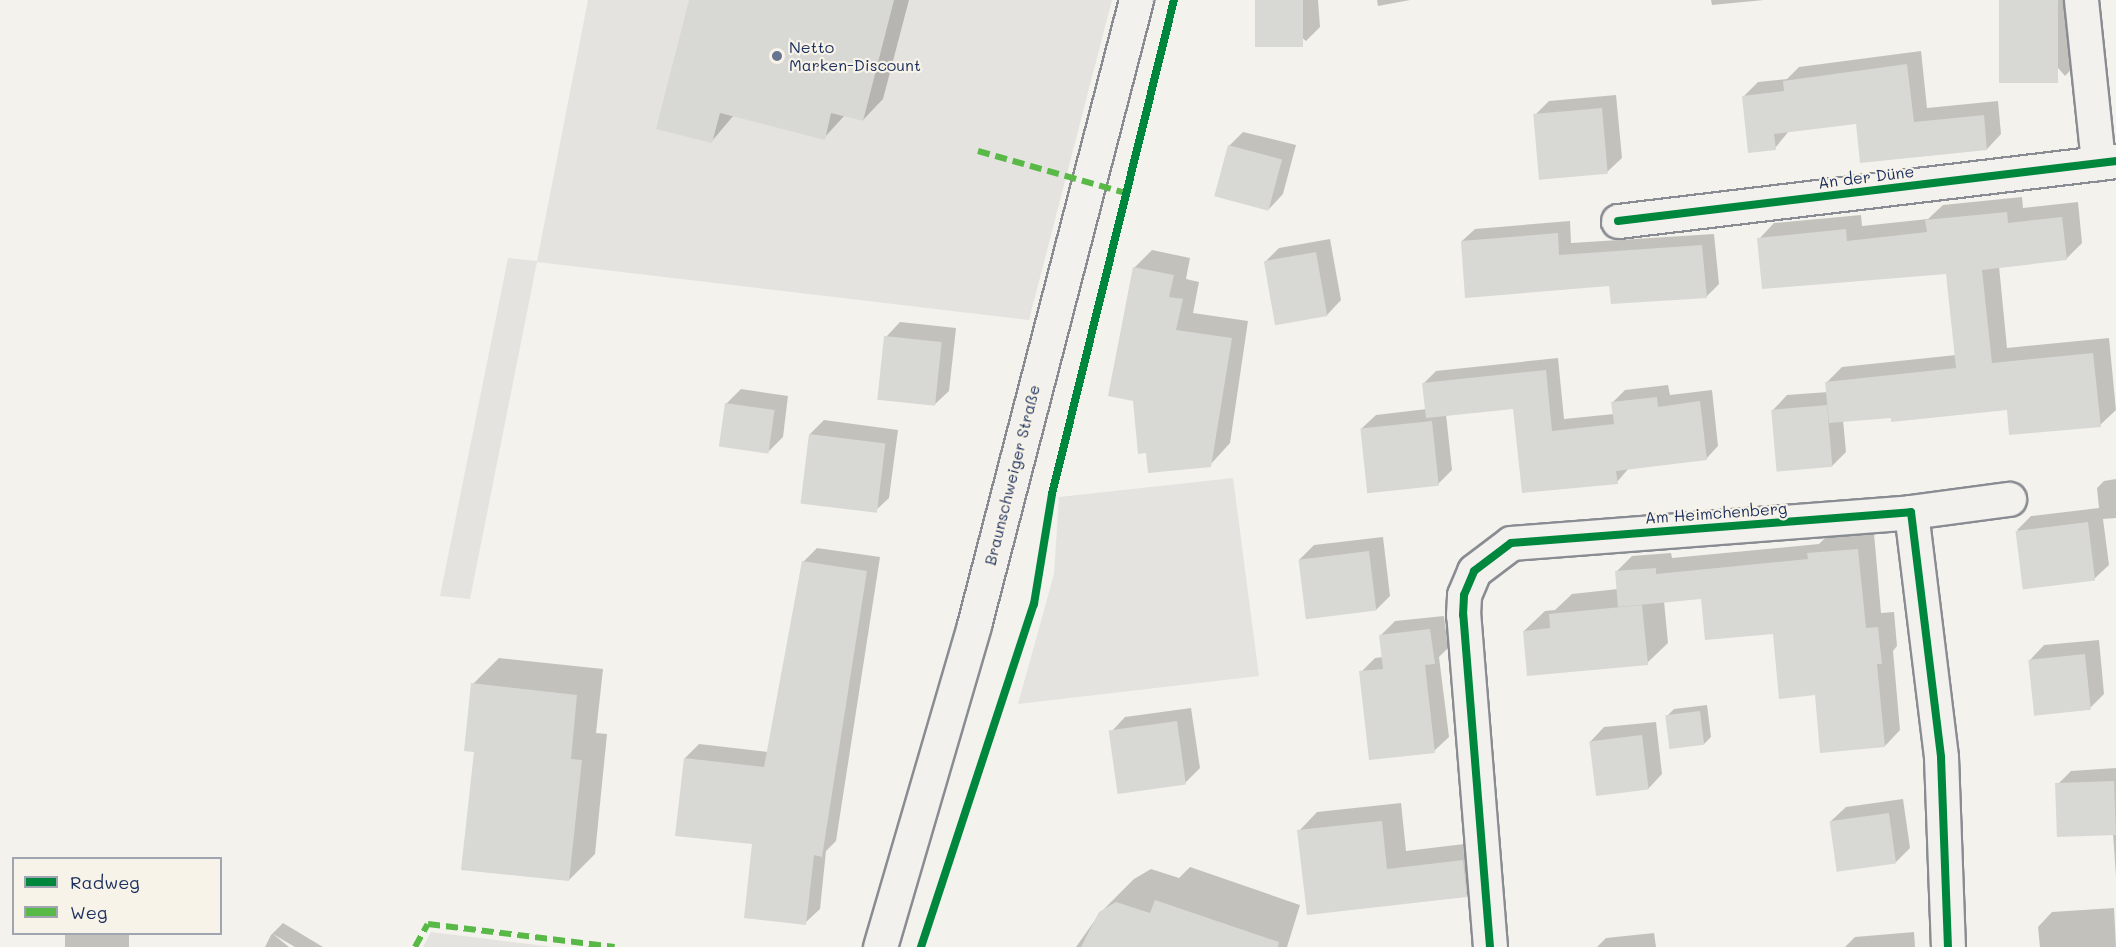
<!DOCTYPE html>
<meta charset="utf-8">
<style>
body{margin:0}
#map{position:relative;width:2116px;height:947px;overflow:hidden;background:#f4f2ec;font-family:Mali,sans-serif}
div>[style]{position:absolute}
.built>*{inset:0;background:#e4e3df}
.shadow>*{inset:0;background:#0003;transform-origin:0 0}
.building>*{inset:0;background:#d8d8d5;transform-origin:0 0}
.roads{filter:drop-shadow(2px 0 #898c92) drop-shadow(-2px 0 #898c92) drop-shadow(0 2px #898c92) drop-shadow(0 -2px #898c92)}
.minor>*{height:33px;margin:-16.5px;padding:0 16.5px;transform-origin:16.5px;border-radius:16.5px;background:#f2f1ed}
.major>*{height:33px;margin:-16.5px;padding:0 16.5px;transform-origin:16.5px;border-radius:16.5px;background:#f2f1ed}
.quiet>*{height:6px;margin-top:-3px;transform-origin:0;background:repeating-linear-gradient(90deg,#58b947 0 12px,transparent 0 18px)}
.cycleway>*{height:8px;margin:-4px;padding:0 4px;transform-origin:4px;border-radius:4px;background:#00873e}
.dots>*{width:16px;height:16px;translate:-50% -50%;box-sizing:border-box;border:3px solid #f7f3e8;border-radius:50%}
span{translate:-50% -50%;white-space:nowrap;text-align:center;line-height:1.15;-webkit-text-stroke:4.5px #f7f3e8;paint-order:stroke}
.poi-label{font-size:16px;color:#1b2f5e}
.left{translate:0 -50%;text-align:left}
.street-label{font-size:16px;color:#1b2f5e}
.legend{position:absolute;left:12px;top:857px;width:210px;height:78px;box-sizing:border-box;background:#f7f3e8;border:2px solid #9fa5b1;margin:0;padding:8px 10px;list-style:none;font-size:18px;color:#1b2f5e}
.legend li{display:flex;align-items:center;gap:12px;height:30px}
.legend b{width:30px;border:2px solid #9fa5b1}
</style>
<div id="map">
<div class="built">
<i style="clip-path:polygon(588px 0,1112px 0,1029px 320px,537px 262px,470px 599px,440px 596px,508px 258px,537px 261px)"></i>
<i style="clip-path:polygon(1233px 478px,1259px 676px,1018px 704px,1054px 574px,1059px 497px)"></i>
<i style="clip-path:polygon(431px 932px,554px 947px,423px 947px)"></i>
</div>
<div class="shadow">
<i style="clip-path:polygon(691px 0,909px 0,883px 99px,863px 120px,845px 115px,824px 138px,734px 115px,712px 141px)"></i>
<i style="clip-path:polygon(1256px 0,1318px 0,1320px 27px,1306px 41px)"></i>
<i style="clip-path:polygon(1377px 0,1410px 0,1378px 6px)"></i>
<i style="clip-path:polygon(1711px 0,1764px 0,1712px 5px)"></i>
<i style="clip-path:polygon(2000px 0,2073px 0,2079px 61px,2065px 76px)"></i>
<i style="clip-path:polygon(1921px 51px,1927px 108px,1998px 101px,2001px 134px,1987px 149px,1857px 122px,1789px 131px,1775px 148px,1743px 97px,1758px 82px,1787px 79px,1799px 67px)"></i>
<i style="clip-path:polygon(1616px 95px,1622px 158px,1607px 172px,1535px 115px,1549px 101px)"></i>
<i style="clip-path:polygon(1243px 132px,1296px 145px,1283px 194px,1269px 209px,1229px 146px)"></i>
<i style="clip-path:polygon(2022px 197px,2023px 208px,2078px 202px,2082px 243px,2066px 259px,1999px 266px,2007px 348px,2109px 338px,2116px 410px,2100px 425px,2008px 408px,1843px 420px,1846px 452px,1832px 466px,1773px 410px,1787px 395px,1828px 392px,1827px 382px,1842px 367px,1956px 355px,1948px 272px,1759px 239px,1774px 223px,1861px 215px,1862px 226px,1928px 219px,1943px 205px)"></i>
<i style="clip-path:polygon(1570px 221px,1571px 243px,1714px 234px,1719px 284px,1707px 296px,1610px 284px,1462px 241px,1475px 229px)"></i>
<i style="clip-path:polygon(1330px 239px,1341px 300px,1327px 315px,1265px 262px,1279px 248px)"></i>
<i style="clip-path:polygon(1152px 250px,1190px 258px,1186px 279px,1199px 282px,1193px 313px,1248px 321px,1230px 443px,1210px 465px,1134px 268px)"></i>
<i style="clip-path:polygon(900px 322px,956px 328px,949px 391px,934px 405px,886px 337px)"></i>
<i style="clip-path:polygon(1558px 358px,1564px 419px,1614px 414px,1613px 402px,1625px 390px,1668px 385px,1670px 395px,1712px 390px,1718px 446px,1706px 459px,1629px 468px,1617px 482px,1514px 407px,1446px 414px,1452px 470px,1438px 484px,1361px 429px,1376px 415px,1427px 409px,1424px 383px,1436px 371px)"></i>
<i style="clip-path:polygon(741px 389px,788px 396px,783px 437px,768px 452px,726px 404px)"></i>
<i style="clip-path:polygon(824px 420px,898px 430px,889px 498px,874px 512px,810px 434px)"></i>
<i style="clip-path:polygon(2116px 479px,2116px 518px,2103px 519px,2109px 565px,2094px 579px,2017px 530px,2031px 516px,2099px 508px,2097px 488px,2104px 481px)"></i>
<i style="clip-path:polygon(1874px 533px,1881px 613px,1894px 612px,1897px 646px,1893px 651px,1900px 730px,1885px 746px,1816px 693px,1775px 632px,1703px 598px,1664px 601px,1668px 643px,1647px 663px,1524px 631px,1545px 611px,1555px 610px,1572px 594px,1618px 589px,1616px 572px,1632px 556px,1671px 553px,1672px 558px,1819px 544px,1825px 538px)"></i>
<i style="clip-path:polygon(1383px 537px,1390px 596px,1376px 610px,1299px 560px,1314px 545px)"></i>
<i style="clip-path:polygon(817px 548px,880px 557px,836px 841px,826px 851px,820px 909px,805px 923px,753px 843px,685px 758px,699px 744px,768px 752px,803px 562px)"></i>
<i style="clip-path:polygon(1444px 616px,1448px 648px,1439px 657px,1449px 737px,1434px 751px,1361px 672px,1375px 658px,1383px 657px,1381px 635px,1395px 621px)"></i>
<i style="clip-path:polygon(2099px 640px,2104px 694px,2090px 708px,2030px 660px,2044px 645px)"></i>
<i style="clip-path:polygon(499px 658px,603px 669px,596px 733px,607px 734px,595px 854px,569px 880px,476px 751px,473px 684px)"></i>
<i style="clip-path:polygon(1707px 705px,1711px 737px,1704px 744px,1667px 716px,1674px 709px)"></i>
<i style="clip-path:polygon(1191px 708px,1200px 768px,1185px 783px,1111px 732px,1125px 717px)"></i>
<i style="clip-path:polygon(1656px 722px,1662px 774px,1648px 789px,1590px 742px,1604px 727px)"></i>
<i style="clip-path:polygon(2116px 768px,2116px 877px,2113px 833px,2056px 786px,2071px 771px)"></i>
<i style="clip-path:polygon(1903px 799px,1910px 848px,1896px 862px,1831px 821px,1846px 807px)"></i>
<i style="clip-path:polygon(1401px 803px,1406px 851px,1481px 842px,1485px 877px,1466px 896px,1308px 914px,1299px 831px,1317px 812px)"></i>
<i style="clip-path:polygon(1190px 867px,1300px 905px,1287px 947px,1076px 947px,1100px 913px,1134px 879px,1151px 869px,1179px 878px)"></i>
<i style="clip-path:polygon(2114px 908px,2116px 947px,2040px 947px,2038px 927px,2052px 912px)"></i>
<i style="clip-path:polygon(283px 923px,323px 947px,295px 947px,273px 934px,289px 947px,265px 947px,271px 935px)"></i>
<i style="clip-path:polygon(1914px 932px,1915px 947px,1845px 947px,1855px 937px)"></i>
<i style="clip-path:polygon(1654px 933px,1656px 947px,1597px 947px,1606px 938px)"></i>
<i style="left:65px;top:934px;width:64px;height:13px"></i>
</div>
<div class="building">
<i style="clip-path:polygon(689px 0,894px 0,863px 121px,831px 113px,825px 140px,720px 113px,712px 143px,656px 129px)"></i>
<i style="left:1255px;top:0;width:48px;height:47px"></i>
<i style="left:1999px;top:0;width:59px;height:83px"></i>
<i style="clip-path:polygon(1907px 64px,1914px 122px,1984px 115px,1987px 150px,1860px 163px,1856px 124px,1774px 134px,1776px 150px,1748px 153px,1742px 96px,1784px 91px,1783px 81px)"></i>
<i style="left:1602px;top:108px;width:66px;height:69px;rotate:85deg"></i>
<i style="left:1228px;top:145px;width:56px;height:53px;rotate:15deg"></i>
<i style="clip-path:polygon(2007px 212px,2008px 223px,2062px 217px,2067px 260px,1982px 270px,1992px 363px,2093px 353px,2101px 427px,2009px 435px,2007px 410px,1891px 422px,1891px 418px,1829px 423px,1825px 382px,1956px 368px,1946px 274px,1762px 289px,1757px 238px,1846px 229px,1847px 241px,1927px 232px,1925px 220px)"></i>
<i style="clip-path:polygon(1558px 233px,1559px 255px,1702px 245px,1707px 298px,1611px 304px,1609px 286px,1465px 298px,1461px 241px)"></i>
<i style="left:1316px;top:252px;width:65px;height:53px;rotate:80deg"></i>
<i style="clip-path:polygon(1133px 267px,1174px 275px,1169px 297px,1183px 299px,1176px 330px,1232px 338px,1211px 467px,1148px 473px,1146px 453px,1138px 454px,1133px 401px,1108px 396px)"></i>
<i style="left:884px;top:336px;width:58px;height:64px;rotate:6deg"></i>
<i style="clip-path:polygon(1546px 370px,1552px 431px,1614px 424px,1611px 402px,1657px 397px,1658px 407px,1700px 401px,1707px 460px,1616px 471px,1618px 484px,1522px 493px,1513px 409px,1426px 418px,1422px 383px)"></i>
<i style="left:725px;top:403px;width:50px;height:44px;rotate:8deg"></i>
<i style="left:1827px;top:405px;width:62px;height:56px;rotate:85deg"></i>
<i style="left:1432px;top:421px;width:65px;height:72px;rotate:84deg"></i>
<i style="left:809px;top:434px;width:77px;height:70px;rotate:7deg"></i>
<i style="left:2088px;top:522px;width:59px;height:73px;rotate:83deg"></i>
<i style="clip-path:polygon(1858px 549px,1866px 628px,1878px 627px,1882px 664px,1877px 664px,1885px 747px,1820px 753px,1815px 695px,1779px 699px,1773px 634px,1705px 640px,1701px 599px,1618px 607px,1615px 571px,1656px 568px,1656px 574px,1808px 559px,1807px 553px)"></i>
<i style="left:1369px;top:551px;width:60px;height:71px;rotate:83deg"></i>
<i style="clip-path:polygon(802px 561px,867px 571px,822px 857px,814px 855px,806px 925px,744px 918px,752px 844px,675px 836px,684px 758px,764px 767px)"></i>
<i style="clip-path:polygon(1642px 605px,1648px 665px,1527px 676px,1523px 631px,1550px 628px,1549px 614px)"></i>
<i style="clip-path:polygon(1430px 629px,1435px 664px,1425px 665px,1435px 753px,1369px 760px,1359px 671px,1383px 669px,1379px 635px)"></i>
<i style="left:2085px;top:654px;width:56px;height:57px;rotate:84deg"></i>
<i style="clip-path:polygon(471px 683px,577px 695px,571px 759px,582px 760px,569px 881px,461px 870px,474px 752px,464px 751px)"></i>
<i style="left:1700px;top:711px;width:34px;height:35px;rotate:83deg"></i>
<i style="left:1177px;top:721px;width:64px;height:69px;rotate:82deg"></i>
<i style="left:1642px;top:735px;width:55px;height:53px;rotate:83deg"></i>
<i style="left:2114px;top:781px;width:54px;height:59px;rotate:88deg"></i>
<i style="left:1889px;top:813px;width:51px;height:60px;rotate:82deg"></i>
<i style="clip-path:polygon(1382px 821px,1387px 869px,1463px 860px,1467px 897px,1307px 915px,1297px 830px)"></i>
<i style="clip-path:polygon(1155px 900px,1279px 942px,1278px 947px,1081px 947px,1099px 912px,1116px 902px,1150px 913px)"></i>
</div>
<div class="roads">
<div class="minor">
<i style="left:2081px;top:0;width:164px;rotate:84deg"></i>
<i style="left:1618px;top:221px;width:502px;rotate:-6.87deg"></i>
<i style="left:1911px;top:512px;width:99px;rotate:-7.6deg"></i>
<i style="left:1490px;top:947px;width:333px;rotate:-94.6deg"></i>
<i style="left:1463px;top:615px;width:20px;rotate:-87deg"></i>
<i style="left:1464px;top:595px;width:26px;rotate:-67deg"></i>
<i style="left:1474px;top:571px;width:46px;rotate:-37.1deg"></i>
<i style="left:1511px;top:543px;width:401px;rotate:-4.4deg"></i>
<i style="left:1911px;top:512px;width:247px;rotate:83deg"></i>
<i style="left:1941px;top:757px;width:190px;rotate:87.9deg"></i>
</div>
<div class="major">
<i style="left:880px;top:947px;width:335px;rotate:-73.7deg"></i>
<i style="left:974px;top:625px;width:646px;rotate:-75.47deg"></i>
</div>
</div>
<div class="quiet">
<i style="left:978px;top:151px;width:153px;rotate:15.9deg"></i>
<i style="left:415px;top:947px;width:26px;rotate:-61deg"></i>
<i style="left:428px;top:924px;width:188px;rotate:7deg"></i>
</div>
<div class="cycleway">
<i style="left:1618px;top:221px;width:502px;rotate:-6.87deg"></i>
<i style="left:921px;top:947px;width:361px;rotate:-71.8deg"></i>
<i style="left:1034px;top:604px;width:111px;rotate:-80.7deg"></i>
<i style="left:1052px;top:494px;width:509px;rotate:-76.13deg"></i>
<i style="left:1490px;top:947px;width:333px;rotate:-94.6deg"></i>
<i style="left:1463px;top:615px;width:20px;rotate:-87deg"></i>
<i style="left:1464px;top:595px;width:26px;rotate:-67deg"></i>
<i style="left:1474px;top:571px;width:46px;rotate:-37.1deg"></i>
<i style="left:1511px;top:543px;width:401px;rotate:-4.4deg"></i>
<i style="left:1911px;top:512px;width:247px;rotate:83deg"></i>
<i style="left:1941px;top:757px;width:190px;rotate:87.9deg"></i>
</div>
<div class="dots">
<i style="left:777px;top:56px;background:#677390"></i>
</div>
<div class="poi-label">
<span class="left" style="left:789px;top:56px">Netto<br>Marken-Discount</span>
</div>
<div class="street-label">
<span style="left:1866px;top:177px;rotate:-7deg">An der Düne</span>
<span style="left:1012px;top:475px;rotate:-76deg">Braunschweiger Straße</span>
<span style="left:1716px;top:513px;rotate:-4deg">Am Heimchenberg</span>
</div>
<ul class="legend">
<li><b style="height:8px;background:#00873e"></b>Radweg</li>
<li><b style="height:8px;background:#58b947"></b>Weg</li>
</ul>
</div>
